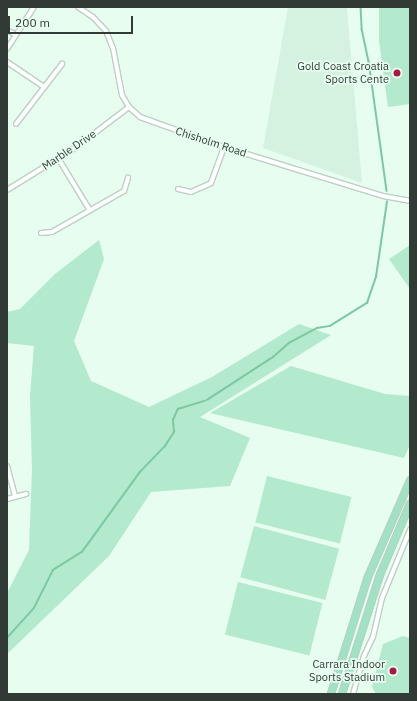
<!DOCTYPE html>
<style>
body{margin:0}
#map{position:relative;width:417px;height:701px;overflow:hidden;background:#e6fdf0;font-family:"IBM Plex Sans",sans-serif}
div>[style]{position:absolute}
.built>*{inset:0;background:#d5f2e1}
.green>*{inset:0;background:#b3e9cc;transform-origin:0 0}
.stream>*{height:1.5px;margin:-0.75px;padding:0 0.75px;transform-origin:0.75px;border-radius:0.75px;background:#7bc9a2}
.roads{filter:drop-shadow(1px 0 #bbd0c4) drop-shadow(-1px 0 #bbd0c4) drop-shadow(0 1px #bbd0c4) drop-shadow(0 -1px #bbd0c4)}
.minor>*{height:4px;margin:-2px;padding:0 2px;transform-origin:2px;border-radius:2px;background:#fff}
.major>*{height:5.5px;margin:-2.75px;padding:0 2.75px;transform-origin:2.75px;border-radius:2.75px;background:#9ee3c4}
.dots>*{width:11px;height:11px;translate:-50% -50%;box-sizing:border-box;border:2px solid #e6fdf0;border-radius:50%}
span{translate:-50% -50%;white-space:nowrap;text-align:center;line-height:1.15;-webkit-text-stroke:3.5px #e6fdf0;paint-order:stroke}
.poi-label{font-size:11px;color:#313a35}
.right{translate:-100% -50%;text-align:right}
.street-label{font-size:11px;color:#313a35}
.frame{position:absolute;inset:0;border:8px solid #313a35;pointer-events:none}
.scale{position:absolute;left:8px;top:16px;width:125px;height:18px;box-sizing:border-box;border:2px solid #313a35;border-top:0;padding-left:5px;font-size:12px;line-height:14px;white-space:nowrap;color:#313a35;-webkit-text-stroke:3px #e6fdf0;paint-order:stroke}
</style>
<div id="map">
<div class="built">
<i style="clip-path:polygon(288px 7px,347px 7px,362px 183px,263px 148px)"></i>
</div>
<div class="green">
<i style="clip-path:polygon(379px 7px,410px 7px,410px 104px,388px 107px,379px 41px)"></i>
<i style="clip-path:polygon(99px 240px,104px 259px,74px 341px,91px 381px,149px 407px,212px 377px,299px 324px,331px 335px,200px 417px,250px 438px,230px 486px,151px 492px,109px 556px,7px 654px,7px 593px,29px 550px,32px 470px,30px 396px,34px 346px,7px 343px,7px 312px,20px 309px,55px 274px)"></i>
<i style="clip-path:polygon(410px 245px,410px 289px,389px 259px)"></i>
<i style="clip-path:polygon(291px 366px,385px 394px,410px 396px,410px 445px,404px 458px,210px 413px)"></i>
<i style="left:267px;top:476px;width:87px;height:48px;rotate:14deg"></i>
<i style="left:254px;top:526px;width:88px;height:53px;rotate:15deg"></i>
<i style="left:238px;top:582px;width:87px;height:54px;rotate:14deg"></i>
<i style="clip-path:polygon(403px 636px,410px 638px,410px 694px,376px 694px,372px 687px,383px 644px)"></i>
</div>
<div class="stream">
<i style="left:361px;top:7px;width:22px;rotate:87deg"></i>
<i style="left:362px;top:29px;width:33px;rotate:78deg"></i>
<i style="left:369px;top:61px;width:131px;rotate:82.1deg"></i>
<i style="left:207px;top:400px;width:79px;rotate:-33.1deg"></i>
<i style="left:273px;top:357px;width:21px;rotate:-41deg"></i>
<i style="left:289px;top:343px;width:32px;rotate:-28deg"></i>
<i style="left:317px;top:328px;width:13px;rotate:-9deg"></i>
<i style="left:330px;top:326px;width:44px;rotate:-31.9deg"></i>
<i style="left:367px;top:303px;width:28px;rotate:-71deg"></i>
<i style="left:376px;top:277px;width:76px;rotate:-81.7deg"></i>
<i style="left:7px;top:638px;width:40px;rotate:-48deg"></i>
<i style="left:34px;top:608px;width:42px;rotate:-63.4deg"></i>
<i style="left:53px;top:570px;width:34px;rotate:-32deg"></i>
<i style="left:82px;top:552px;width:99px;rotate:-54.1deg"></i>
<i style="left:140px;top:472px;width:36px;rotate:-46deg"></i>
<i style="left:165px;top:446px;width:17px;rotate:-57deg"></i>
<i style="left:174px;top:432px;width:12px;rotate:-95deg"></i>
<i style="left:173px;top:420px;width:12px;rotate:-66deg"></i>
<i style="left:178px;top:409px;width:28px;rotate:-17deg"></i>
</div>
<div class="roads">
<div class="minor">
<i style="left:78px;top:7px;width:18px;rotate:34deg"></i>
<i style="left:93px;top:17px;width:19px;rotate:47deg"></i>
<i style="left:106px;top:31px;width:18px;rotate:68deg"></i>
<i style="left:113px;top:48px;width:48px;rotate:79.2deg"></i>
<i style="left:122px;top:95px;width:14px;rotate:60deg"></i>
<i style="left:129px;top:107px;width:15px;rotate:42deg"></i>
<i style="left:140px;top:117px;width:89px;rotate:19.7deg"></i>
<i style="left:224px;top:147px;width:166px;rotate:17.1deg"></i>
<i style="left:383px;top:196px;width:27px;rotate:10deg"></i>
<i style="left:7px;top:30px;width:10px;rotate:29deg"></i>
<i style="left:7px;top:49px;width:50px;rotate:-57.3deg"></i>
<i style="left:7px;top:62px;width:45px;rotate:34deg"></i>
<i style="left:16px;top:124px;width:76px;rotate:-52.5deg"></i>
<i style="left:58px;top:158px;width:60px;rotate:58.7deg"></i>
<i style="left:178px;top:189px;width:13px;rotate:13deg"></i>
<i style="left:191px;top:192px;width:22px;rotate:-24deg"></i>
<i style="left:211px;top:183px;width:38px;rotate:-70deg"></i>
<i style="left:7px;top:190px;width:80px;rotate:-31.7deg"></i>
<i style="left:75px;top:148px;width:68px;rotate:-37.2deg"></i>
<i style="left:41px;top:233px;width:11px;rotate:-5deg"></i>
<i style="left:52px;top:232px;width:83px;rotate:-29.7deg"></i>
<i style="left:124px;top:191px;width:14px;rotate:-73deg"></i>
<i style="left:7px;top:466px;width:31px;rotate:75deg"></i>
<i style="left:7px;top:499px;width:20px;rotate:-15deg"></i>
<i style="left:353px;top:694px;width:40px;rotate:-74deg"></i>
<i style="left:364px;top:656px;width:21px;rotate:-65deg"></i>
<i style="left:373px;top:637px;width:40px;rotate:-77deg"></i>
<i style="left:382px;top:598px;width:74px;rotate:-67.6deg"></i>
</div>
<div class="major">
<i style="left:331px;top:694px;width:123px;rotate:-72.5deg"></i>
<i style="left:368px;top:577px;width:105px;rotate:-66.4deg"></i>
<i style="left:342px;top:694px;width:125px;rotate:-72.3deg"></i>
<i style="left:380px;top:575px;width:77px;rotate:-67.1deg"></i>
</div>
</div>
<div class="dots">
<i style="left:397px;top:73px;background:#ab1644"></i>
<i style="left:393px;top:671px;background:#ab1644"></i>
</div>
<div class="poi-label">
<span class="right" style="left:389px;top:73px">Gold Coast Croatia<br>Sports Cente</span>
<span class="right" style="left:385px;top:671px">Carrara Indoor<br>Sports Stadium</span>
</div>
<div class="street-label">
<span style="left:211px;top:142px;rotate:18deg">Chisholm Road</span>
<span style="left:69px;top:150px;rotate:-34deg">Marble Drive</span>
</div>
<div class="frame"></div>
<div class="scale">200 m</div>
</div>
